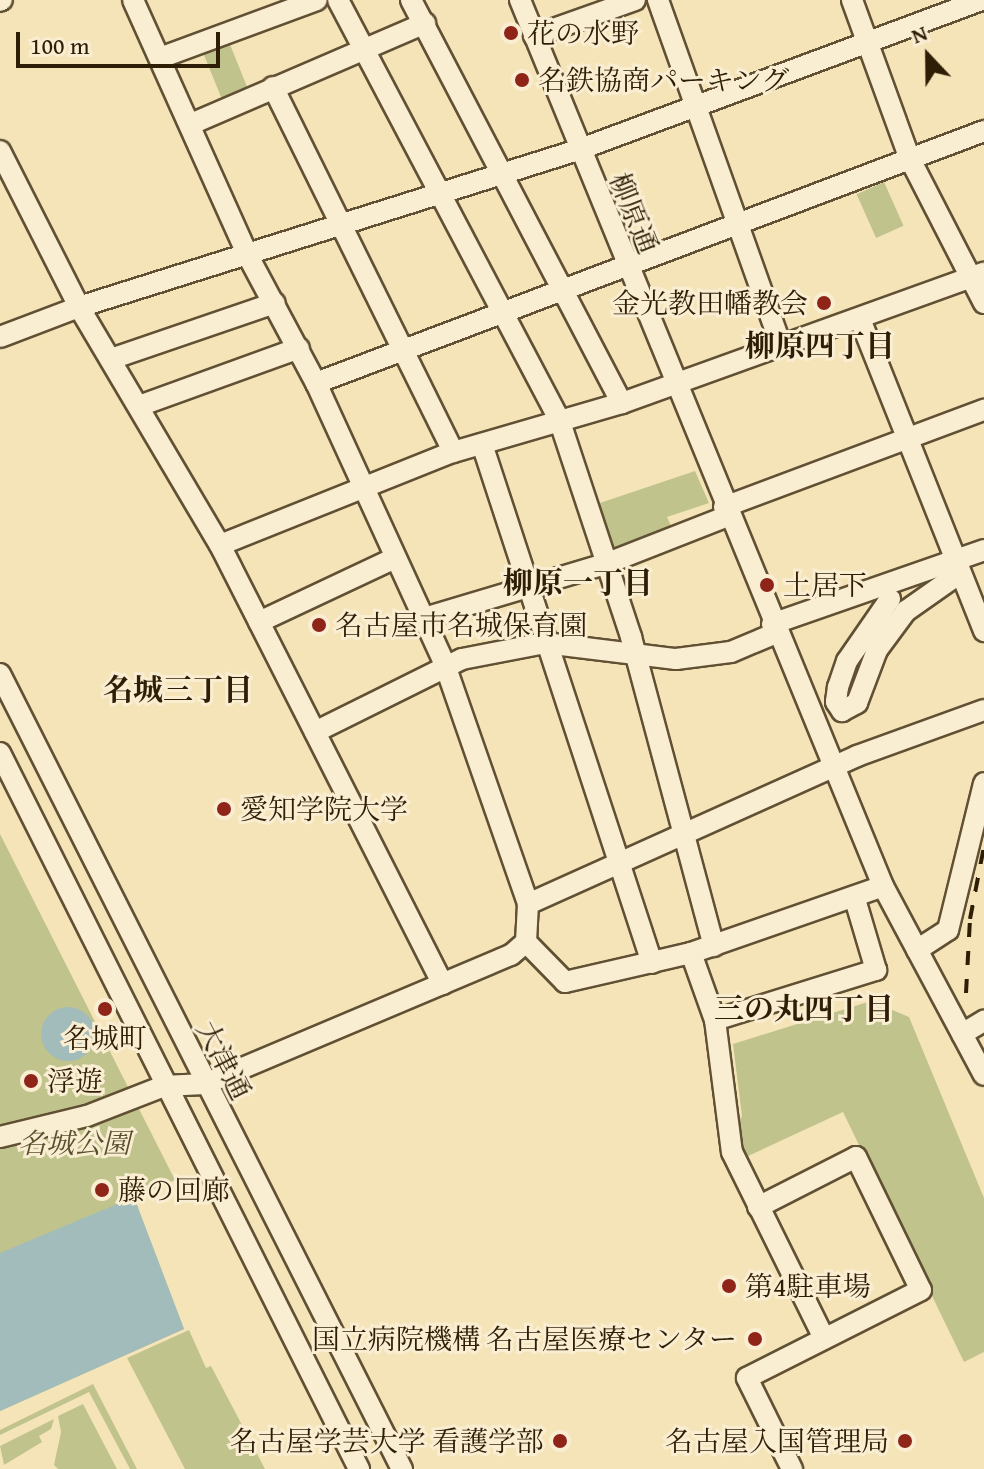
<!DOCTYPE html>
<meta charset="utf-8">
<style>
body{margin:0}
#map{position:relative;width:984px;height:1469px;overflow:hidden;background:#f6e4b9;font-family:"Gentium Book Plus","Noto Serif JP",serif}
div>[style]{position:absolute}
.green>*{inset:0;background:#c0c38c;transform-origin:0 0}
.water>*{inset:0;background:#a1bcba}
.round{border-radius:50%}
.roads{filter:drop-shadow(2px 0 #615033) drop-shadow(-2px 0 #615033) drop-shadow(0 2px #615033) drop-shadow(0 -2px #615033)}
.minor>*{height:20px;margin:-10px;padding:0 10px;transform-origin:10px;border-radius:10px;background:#f9edd2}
.rail>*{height:4px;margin-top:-2px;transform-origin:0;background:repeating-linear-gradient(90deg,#2f1e06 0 14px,transparent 0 28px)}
.dots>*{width:22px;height:22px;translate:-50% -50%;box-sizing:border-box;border:4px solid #f9edd2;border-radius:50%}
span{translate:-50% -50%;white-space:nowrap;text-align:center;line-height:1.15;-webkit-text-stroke:6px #f9edd2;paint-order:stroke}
.poi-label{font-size:28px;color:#2f1e06}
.left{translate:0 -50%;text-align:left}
.right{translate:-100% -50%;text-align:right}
.street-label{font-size:28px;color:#2f1e06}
.park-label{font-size:28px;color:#5a502e;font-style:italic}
.neighbourhood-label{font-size:30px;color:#2f1e06;font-weight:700}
.north{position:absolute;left:888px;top:16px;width:80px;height:80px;-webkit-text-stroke:6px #f9edd2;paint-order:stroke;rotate:338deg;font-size:22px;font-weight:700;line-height:32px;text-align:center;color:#2f1e06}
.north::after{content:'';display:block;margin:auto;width:28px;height:36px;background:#2f1e06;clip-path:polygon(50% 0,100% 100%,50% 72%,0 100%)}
.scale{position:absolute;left:16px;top:32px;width:204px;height:36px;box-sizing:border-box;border:4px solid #2f1e06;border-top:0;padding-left:10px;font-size:24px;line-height:28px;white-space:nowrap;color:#2f1e06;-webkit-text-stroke:6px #f9edd2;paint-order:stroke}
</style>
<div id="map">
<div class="green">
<i style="left:229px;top:42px;width:56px;height:28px;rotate:68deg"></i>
<i style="left:884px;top:182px;width:48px;height:30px;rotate:66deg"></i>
<i style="clip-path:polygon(695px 471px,709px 503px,667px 517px,672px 528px,613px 555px,594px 505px)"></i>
<i style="clip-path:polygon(0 834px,175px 1180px,134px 1198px,184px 1329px,0 1411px)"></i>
<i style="clip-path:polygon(871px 1001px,909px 1017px,984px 1198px,984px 1352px,964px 1362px,843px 1112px,746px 1157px,735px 1128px,742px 1116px,733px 1044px)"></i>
<i style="clip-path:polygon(189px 1330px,206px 1368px,211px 1366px,265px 1469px,185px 1469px,127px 1358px)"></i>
<i style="clip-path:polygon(93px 1384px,137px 1469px,130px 1469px,89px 1392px,0 1435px,0 1430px)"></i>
<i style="clip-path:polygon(83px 1404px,117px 1469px,58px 1469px,54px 1465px,61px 1432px,58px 1416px)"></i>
<i style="clip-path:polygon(54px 1419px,51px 1429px,39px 1436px,42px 1442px,4px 1465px,0 1446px)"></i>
</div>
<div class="water">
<i class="round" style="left:41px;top:1007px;width:54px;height:54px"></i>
<i style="clip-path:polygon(134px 1197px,184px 1329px,0 1411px,0 1253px)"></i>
</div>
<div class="roads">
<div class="minor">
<i style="left:133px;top:0;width:278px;rotate:65.8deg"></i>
<i style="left:247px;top:254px;width:146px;rotate:61.9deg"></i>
<i style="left:316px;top:383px;width:310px;rotate:65.4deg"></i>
<i style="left:445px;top:665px;width:253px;rotate:70.8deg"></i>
<i style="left:338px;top:0;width:474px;rotate:62.2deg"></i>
<i style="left:559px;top:419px;width:230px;rotate:71.7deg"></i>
<i style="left:631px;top:637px;width:320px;rotate:75deg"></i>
<i style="left:411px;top:0;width:455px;rotate:62.4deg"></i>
<i style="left:520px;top:0;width:957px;rotate:67.72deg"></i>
<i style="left:883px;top:886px;width:214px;rotate:61.9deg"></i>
<i style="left:658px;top:0;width:367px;rotate:70.4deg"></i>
<i style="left:852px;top:0;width:169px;rotate:70deg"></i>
<i style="left:910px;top:159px;width:162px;rotate:62.8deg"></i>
<i style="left:0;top:1px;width:2px;rotate:-27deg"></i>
<i style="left:534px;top:36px;width:107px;rotate:-19.6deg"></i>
<i style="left:160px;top:58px;width:167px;rotate:-20.3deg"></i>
<i style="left:273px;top:87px;width:407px;rotate:63.7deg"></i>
<i style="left:191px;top:124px;width:255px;rotate:-23.3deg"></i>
<i style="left:0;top:151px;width:175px;rotate:63.1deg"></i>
<i style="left:79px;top:307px;width:281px;rotate:59.4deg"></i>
<i style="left:222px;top:549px;width:488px;rotate:63.1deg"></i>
<i style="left:860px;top:319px;width:336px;rotate:68.3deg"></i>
<i style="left:0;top:337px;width:85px;rotate:-20.8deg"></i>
<i style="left:79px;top:307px;width:523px;rotate:-17.47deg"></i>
<i style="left:578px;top:150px;width:431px;rotate:-20.4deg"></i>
<i style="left:111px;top:359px;width:173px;rotate:-18.9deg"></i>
<i style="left:316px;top:383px;width:714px;rotate:-20.67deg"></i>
<i style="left:139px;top:406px;width:170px;rotate:-19.9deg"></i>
<i style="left:482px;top:444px;width:546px;rotate:71.86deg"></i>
<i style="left:724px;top:507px;width:278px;rotate:-20.5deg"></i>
<i style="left:220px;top:545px;width:251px;rotate:-21.8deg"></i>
<i style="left:453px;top:452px;width:176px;rotate:-16.2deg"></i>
<i style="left:622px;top:403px;width:385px;rotate:-19.8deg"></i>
<i style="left:890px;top:599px;width:75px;rotate:124.7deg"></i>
<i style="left:847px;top:661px;width:28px;rotate:109deg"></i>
<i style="left:838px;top:687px;width:15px;rotate:98deg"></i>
<i style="left:836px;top:702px;width:11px;rotate:56deg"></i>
<i style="left:842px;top:711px;width:17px;rotate:-28deg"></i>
<i style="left:857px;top:703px;width:57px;rotate:-69.3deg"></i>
<i style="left:877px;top:650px;width:49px;rotate:-53.4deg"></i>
<i style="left:906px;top:611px;width:66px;rotate:-35.1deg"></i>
<i style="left:424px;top:618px;width:192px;rotate:-16.6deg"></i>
<i style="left:608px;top:563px;width:129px;rotate:-21.4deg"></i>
<i style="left:259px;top:622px;width:150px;rotate:-25.2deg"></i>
<i style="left:772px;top:624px;width:225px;rotate:-19.2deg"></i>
<i style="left:0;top:674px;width:891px;rotate:63.18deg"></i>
<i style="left:315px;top:732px;width:164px;rotate:-26.4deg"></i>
<i style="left:462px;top:659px;width:85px;rotate:-10.9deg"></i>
<i style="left:545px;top:643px;width:132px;rotate:7deg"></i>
<i style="left:676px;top:659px;width:55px;rotate:-7.3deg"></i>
<i style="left:731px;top:652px;width:49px;rotate:-22.9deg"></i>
<i style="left:0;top:753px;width:801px;rotate:63.37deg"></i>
<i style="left:526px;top:942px;width:56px;rotate:45.7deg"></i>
<i style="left:565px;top:982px;width:129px;rotate:-13deg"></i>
<i style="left:691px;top:953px;width:203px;rotate:-19.2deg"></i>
<i style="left:917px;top:950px;width:37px;rotate:-33deg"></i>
<i style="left:948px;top:930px;width:151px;rotate:-76.2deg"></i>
<i style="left:691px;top:953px;width:71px;rotate:70.3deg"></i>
<i style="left:715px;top:1020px;width:133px;rotate:82.7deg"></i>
<i style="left:732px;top:1152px;width:208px;rotate:63.7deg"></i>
<i style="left:715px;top:1020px;width:169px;rotate:-17.3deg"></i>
<i style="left:876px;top:970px;width:74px;rotate:-106.5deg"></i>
<i style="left:962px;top:1034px;width:26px;rotate:-31deg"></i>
<i style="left:0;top:1137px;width:89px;rotate:-13.6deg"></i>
<i style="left:87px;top:1116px;width:83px;rotate:-21.3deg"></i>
<i style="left:164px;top:1086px;width:41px;rotate:-2.8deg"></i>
<i style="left:205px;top:1084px;width:332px;rotate:-22.9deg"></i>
<i style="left:511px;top:955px;width:20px;rotate:-41deg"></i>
<i style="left:526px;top:942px;width:38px;rotate:-87deg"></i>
<i style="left:528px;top:904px;width:361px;rotate:-24.2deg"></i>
<i style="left:857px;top:756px;width:135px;rotate:-19.9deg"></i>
<i style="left:758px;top:1207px;width:110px;rotate:-27deg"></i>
<i style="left:856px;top:1157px;width:148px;rotate:64deg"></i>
<i style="left:921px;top:1290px;width:195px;rotate:153.2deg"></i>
<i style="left:747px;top:1378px;width:102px;rotate:63.7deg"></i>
</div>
</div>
<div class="rail">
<i style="left:966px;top:993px;width:74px;rotate:-86.9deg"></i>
<i style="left:970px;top:919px;width:74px;rotate:-79.1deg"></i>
</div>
<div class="dots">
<i style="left:511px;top:33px;background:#8f2418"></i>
<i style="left:522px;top:80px;background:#8f2418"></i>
<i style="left:824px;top:303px;background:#8f2418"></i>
<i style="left:767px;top:585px;background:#8f2418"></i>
<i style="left:319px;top:625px;background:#8f2418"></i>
<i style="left:224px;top:809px;background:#8f2418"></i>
<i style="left:105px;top:1009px;background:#8f2418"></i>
<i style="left:31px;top:1081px;background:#8f2418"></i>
<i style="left:102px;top:1190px;background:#8f2418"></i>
<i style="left:729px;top:1286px;background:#8f2418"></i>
<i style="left:755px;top:1339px;background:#8f2418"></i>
<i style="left:560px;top:1441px;background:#8f2418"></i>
<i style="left:905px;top:1441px;background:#8f2418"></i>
</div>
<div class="poi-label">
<span class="left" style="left:527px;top:33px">花の水野</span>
<span class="left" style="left:538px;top:80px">名鉄協商パーキング</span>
<span class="right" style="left:808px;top:303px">金光教田幡教会</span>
<span class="left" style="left:783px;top:585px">土居下</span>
<span class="left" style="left:335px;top:625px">名古屋市名城保育園</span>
<span class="left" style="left:240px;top:809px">愛知学院大学</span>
<span style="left:105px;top:1038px">名城町</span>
<span class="left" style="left:47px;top:1081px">浮遊</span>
<span class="left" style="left:118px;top:1190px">藤の回廊</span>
<span class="left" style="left:745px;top:1286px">第4駐車場</span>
<span class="right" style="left:737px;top:1339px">国立病院機構 名古屋医療センター</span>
<span class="right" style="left:544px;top:1441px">名古屋学芸大学 看護学部</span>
<span class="right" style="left:889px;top:1441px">名古屋入国管理局</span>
</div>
<div class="street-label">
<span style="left:634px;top:213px;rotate:68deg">柳原通</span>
<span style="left:224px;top:1060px;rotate:63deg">大津通</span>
</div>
<div class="park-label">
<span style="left:74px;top:1143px">名城公園</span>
</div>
<div class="neighbourhood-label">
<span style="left:820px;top:345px">柳原四丁目</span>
<span style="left:578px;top:582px">柳原一丁目</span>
<span style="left:178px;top:689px">名城三丁目</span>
<span style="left:804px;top:1008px">三の丸四丁目</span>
</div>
<div class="north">N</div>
<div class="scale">100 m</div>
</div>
